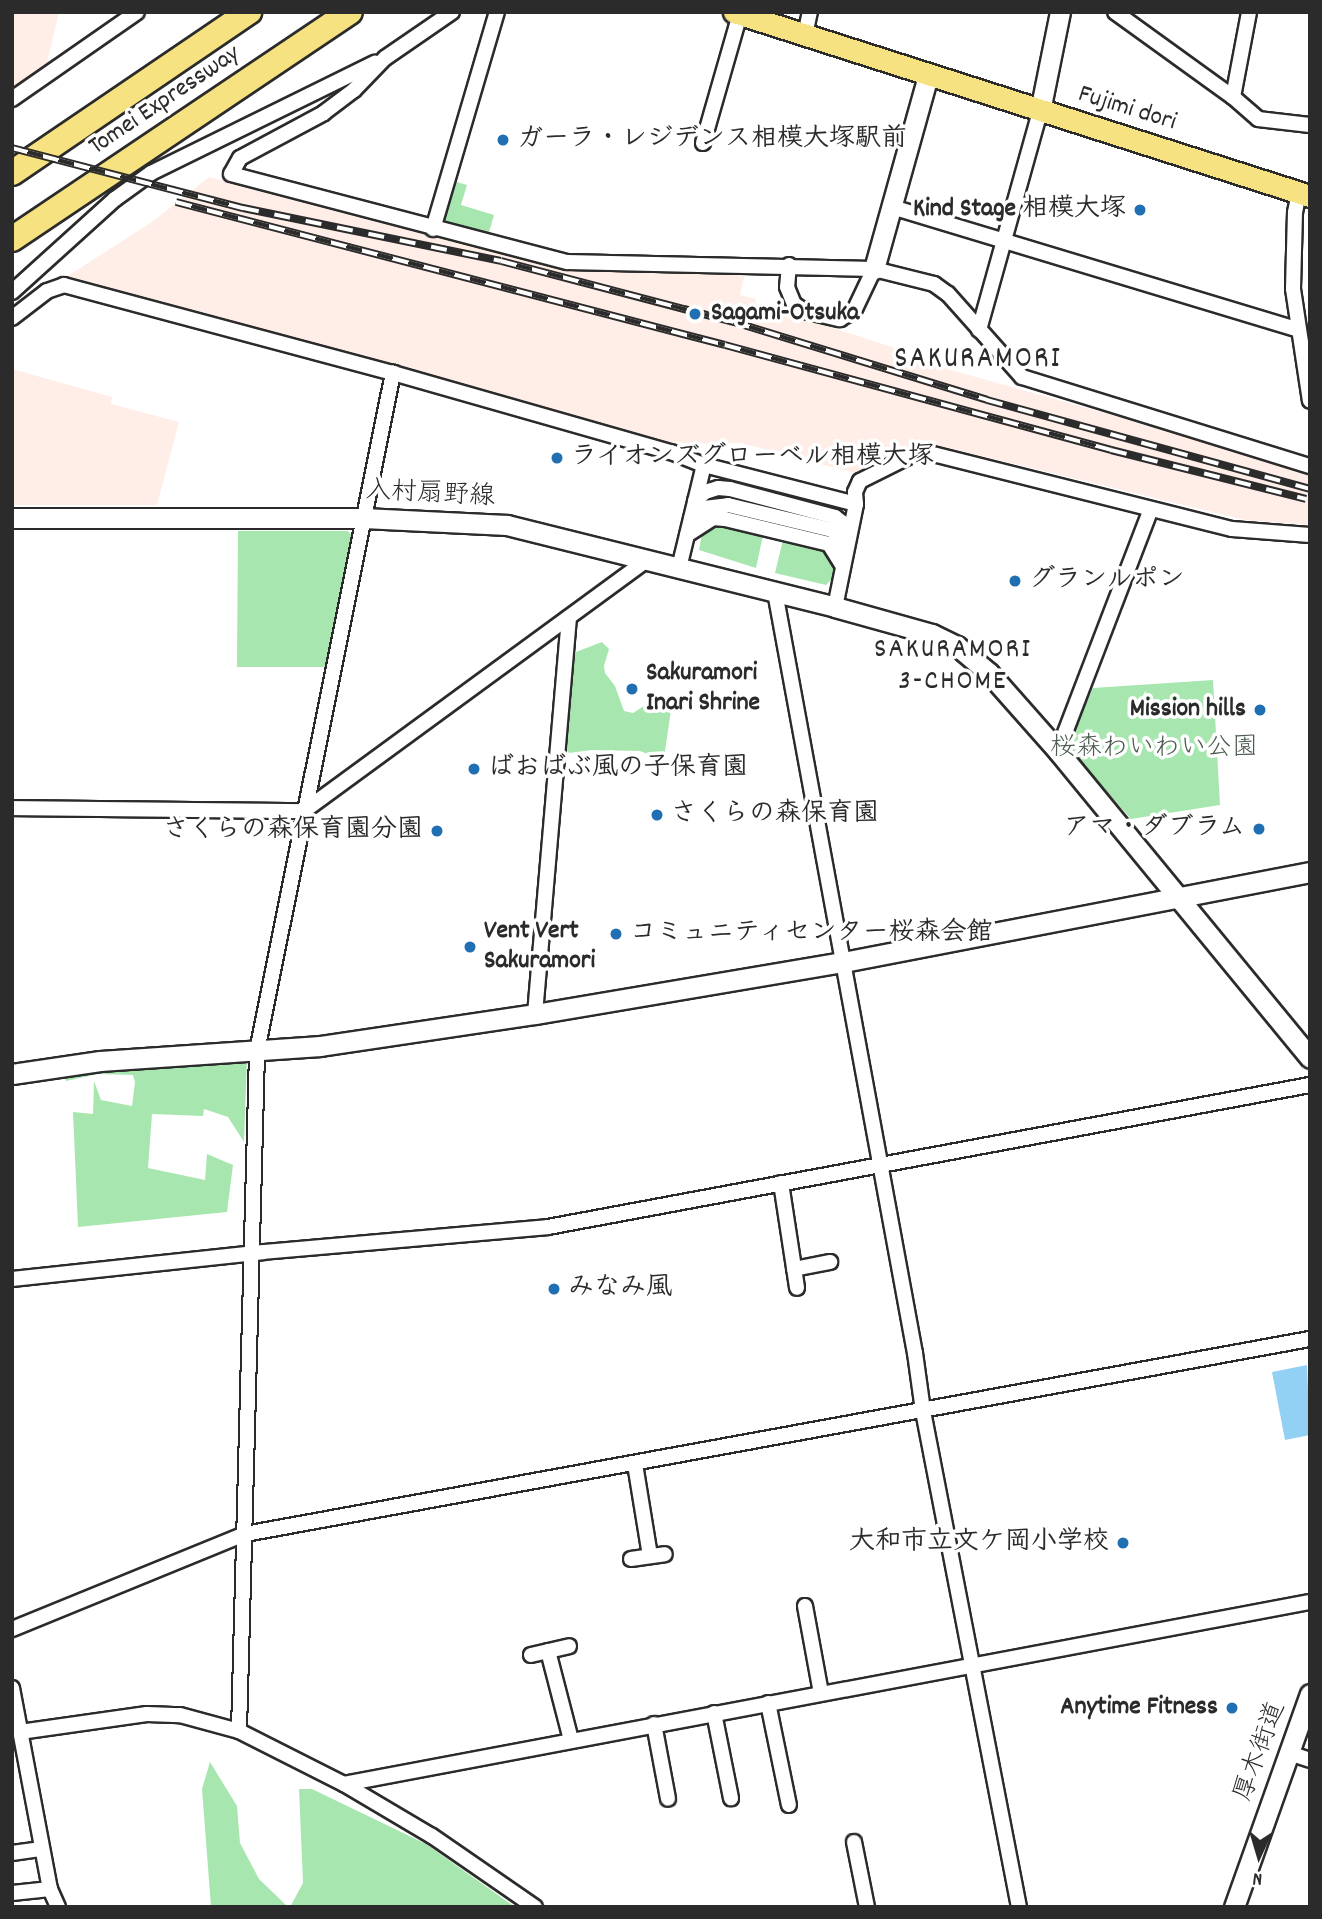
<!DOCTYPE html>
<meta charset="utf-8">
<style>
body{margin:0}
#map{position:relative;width:1322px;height:1919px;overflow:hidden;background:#fff;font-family:Dekko,"Klee One",sans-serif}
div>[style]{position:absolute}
.built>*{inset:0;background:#feeee7}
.green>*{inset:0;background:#a7e7af}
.water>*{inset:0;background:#92d1f4}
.roads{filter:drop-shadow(2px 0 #2b2b2b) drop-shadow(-2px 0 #2b2b2b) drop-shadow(0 2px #2b2b2b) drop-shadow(0 -2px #2b2b2b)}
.street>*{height:14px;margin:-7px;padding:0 7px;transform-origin:7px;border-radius:7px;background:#fff}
.secondary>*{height:19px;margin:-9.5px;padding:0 9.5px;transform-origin:9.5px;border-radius:9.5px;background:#fff}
.primary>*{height:21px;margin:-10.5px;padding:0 10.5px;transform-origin:10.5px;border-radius:10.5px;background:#f6e281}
.highway>*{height:24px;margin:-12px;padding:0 12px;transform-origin:12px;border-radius:12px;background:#f6e281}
.rail>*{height:8px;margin-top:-4px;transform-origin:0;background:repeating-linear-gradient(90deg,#fff 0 16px,#2b2b2b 0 32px);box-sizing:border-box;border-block:2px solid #2b2b2b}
.dots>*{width:19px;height:19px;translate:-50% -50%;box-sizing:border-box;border:4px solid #fff;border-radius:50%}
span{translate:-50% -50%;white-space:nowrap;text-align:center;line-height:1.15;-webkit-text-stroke:7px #fff;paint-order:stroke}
.street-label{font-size:26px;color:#2b2b2b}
.poi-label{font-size:26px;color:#2b2b2b;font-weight:700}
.left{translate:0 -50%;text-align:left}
.right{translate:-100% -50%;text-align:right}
.park-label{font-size:26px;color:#4a5a4c}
.neighbourhood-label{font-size:28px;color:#2b2b2b;letter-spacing:2px}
.quarter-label{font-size:30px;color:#2b2b2b;letter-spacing:2px}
.frame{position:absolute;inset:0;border:14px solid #2b2b2b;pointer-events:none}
.north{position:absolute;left:1224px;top:1821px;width:70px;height:70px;-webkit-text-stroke:5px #fff;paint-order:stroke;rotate:184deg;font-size:19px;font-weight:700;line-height:28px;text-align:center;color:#2b2b2b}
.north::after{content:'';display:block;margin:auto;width:24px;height:32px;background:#2b2b2b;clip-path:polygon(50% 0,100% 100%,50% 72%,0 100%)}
</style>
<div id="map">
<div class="built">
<i style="clip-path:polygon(12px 12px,59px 12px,46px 67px,12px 92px)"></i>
<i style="clip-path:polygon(209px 177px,567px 270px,745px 273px,740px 295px,756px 299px,755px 303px,895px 348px,894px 354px,1305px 469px,1310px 472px,1310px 525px,1245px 520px,941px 446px,919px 447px,854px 473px,741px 443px,694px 444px,663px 441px,63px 279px,152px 222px)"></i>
<i style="clip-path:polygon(12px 369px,112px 397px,111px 404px,179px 422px,157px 505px,12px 505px)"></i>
</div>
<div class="green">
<i style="clip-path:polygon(453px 181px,467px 185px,461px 205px,494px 215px,488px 236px,442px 223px)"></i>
<i style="clip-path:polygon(716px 525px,763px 535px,756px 568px,699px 550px,702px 534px,707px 528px)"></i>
<i style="clip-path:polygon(238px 531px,348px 531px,352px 536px,325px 667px,237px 667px)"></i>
<i style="clip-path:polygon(783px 540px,823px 550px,835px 566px,833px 578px,826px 585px,775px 573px)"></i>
<i style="clip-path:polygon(602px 642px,609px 649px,604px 666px,605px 673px,615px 686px,624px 711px,633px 713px,658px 697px,667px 697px,672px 703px,662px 772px,655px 771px,650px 755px,640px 751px,592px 750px,569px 753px,562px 743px,572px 660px,576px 652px)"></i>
<i style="clip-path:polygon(1213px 680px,1220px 805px,1131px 819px,1067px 746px,1093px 688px)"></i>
<i style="clip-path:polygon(247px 1059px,244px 1142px,228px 1117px,204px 1109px,203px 1116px,152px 1114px,148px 1168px,205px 1180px,207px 1154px,233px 1165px,227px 1212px,78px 1227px,73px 1112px,93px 1114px,94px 1081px,101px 1100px,132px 1106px,135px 1082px,133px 1075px,98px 1074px,66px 1081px,63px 1072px)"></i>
<i style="clip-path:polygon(210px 1762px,237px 1806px,240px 1843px,259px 1879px,288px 1907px,211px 1907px,202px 1789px)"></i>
<i style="clip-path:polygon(299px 1789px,312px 1789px,426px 1844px,515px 1907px,290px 1907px,303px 1883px)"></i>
</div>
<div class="water">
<i style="clip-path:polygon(1307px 1365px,1310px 1435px,1285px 1440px,1272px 1372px)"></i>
</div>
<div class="roads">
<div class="street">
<i style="left:452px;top:12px;width:81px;rotate:145.5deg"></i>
<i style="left:385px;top:58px;width:45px;rotate:134.1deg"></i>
<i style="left:354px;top:90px;width:38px;rotate:143deg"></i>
<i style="left:324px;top:113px;width:95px;rotate:151.8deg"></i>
<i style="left:240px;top:158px;width:18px;rotate:119deg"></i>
<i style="left:231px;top:174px;width:347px;rotate:14.7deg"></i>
<i style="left:567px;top:262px;width:307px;rotate:1.3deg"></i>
<i style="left:874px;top:269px;width:62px;rotate:14deg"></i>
<i style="left:934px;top:284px;width:17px;rotate:36deg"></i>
<i style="left:948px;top:294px;width:111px;rotate:48.3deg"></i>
<i style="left:1022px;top:377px;width:301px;rotate:17.2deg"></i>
<i style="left:1115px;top:12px;width:145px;rotate:35.8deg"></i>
<i style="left:1233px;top:97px;width:33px;rotate:41deg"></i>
<i style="left:1258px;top:119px;width:52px;rotate:6.6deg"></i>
<i style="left:805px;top:35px;width:24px;rotate:-78deg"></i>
<i style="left:1233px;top:97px;width:86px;rotate:-79.3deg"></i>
<i style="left:12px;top:99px;width:152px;rotate:-34.8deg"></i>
<i style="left:703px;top:143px;width:134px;rotate:-74deg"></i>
<i style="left:1299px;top:192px;width:20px;rotate:101deg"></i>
<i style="left:1295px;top:212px;width:77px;rotate:91.5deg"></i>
<i style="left:1293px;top:289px;width:113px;rotate:81.4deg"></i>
<i style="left:892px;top:207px;width:422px;rotate:16.8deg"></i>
<i style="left:433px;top:229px;width:226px;rotate:-73.6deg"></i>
<i style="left:789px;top:265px;width:22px;rotate:95deg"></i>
<i style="left:787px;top:287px;width:18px;rotate:68deg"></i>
<i style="left:794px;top:304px;width:12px;rotate:35deg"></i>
<i style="left:804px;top:311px;width:37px;rotate:13deg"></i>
<i style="left:840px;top:319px;width:16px;rotate:-30deg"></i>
<i style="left:854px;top:311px;width:47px;rotate:-64.5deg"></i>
<i style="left:12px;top:292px;width:139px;rotate:-42.1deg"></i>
<i style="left:115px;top:199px;width:44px;rotate:-35.8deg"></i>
<i style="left:151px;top:173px;width:250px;rotate:-26.2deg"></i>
<i style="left:12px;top:318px;width:44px;rotate:-37.6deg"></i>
<i style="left:47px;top:291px;width:18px;rotate:-19deg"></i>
<i style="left:64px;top:285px;width:341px;rotate:15deg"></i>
<i style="left:393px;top:373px;width:289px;rotate:15.9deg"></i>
<i style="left:671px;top:452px;width:35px;rotate:22deg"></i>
<i style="left:979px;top:330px;width:227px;rotate:-74.4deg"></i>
<i style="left:695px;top:501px;width:13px;rotate:-42deg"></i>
<i style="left:705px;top:492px;width:14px;rotate:-17deg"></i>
<i style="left:718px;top:488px;width:12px;rotate:5deg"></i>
<i style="left:730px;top:489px;width:109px;rotate:14.9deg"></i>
<i style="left:835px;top:517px;width:10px;rotate:37deg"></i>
<i style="left:843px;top:523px;width:15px;rotate:67deg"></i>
<i style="left:856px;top:504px;width:12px;rotate:-95deg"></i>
<i style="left:855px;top:492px;width:12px;rotate:-66deg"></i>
<i style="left:860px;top:481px;width:56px;rotate:-26.6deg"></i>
<i style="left:910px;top:456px;width:19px;rotate:-9deg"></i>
<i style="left:929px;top:453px;width:312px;rotate:14.1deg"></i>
<i style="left:1232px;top:529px;width:78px;rotate:4.4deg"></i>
<i style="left:691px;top:519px;width:17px;rotate:-40deg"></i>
<i style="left:704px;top:508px;width:24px;rotate:-7deg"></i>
<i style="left:728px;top:505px;width:107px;rotate:13.5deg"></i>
<i style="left:832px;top:530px;width:12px;rotate:42deg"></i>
<i style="left:841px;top:538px;width:13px;rotate:67deg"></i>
<i style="left:687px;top:535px;width:31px;rotate:-33deg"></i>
<i style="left:713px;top:518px;width:12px;rotate:5deg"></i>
<i style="left:725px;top:519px;width:107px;rotate:13.5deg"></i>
<i style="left:829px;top:544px;width:26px;rotate:58deg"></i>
<i style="left:679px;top:568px;width:106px;rotate:-76.4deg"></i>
<i style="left:704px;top:465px;width:157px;rotate:14.4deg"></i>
<i style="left:856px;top:504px;width:105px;rotate:101.5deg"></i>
<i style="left:775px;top:592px;width:774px;rotate:79.58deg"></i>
<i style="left:915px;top:1353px;width:59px;rotate:82.1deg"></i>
<i style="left:923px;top:1411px;width:505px;rotate:79.05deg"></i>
<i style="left:1058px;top:751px;width:259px;rotate:-69deg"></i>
<i style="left:12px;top:808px;width:292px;rotate:0.6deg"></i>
<i style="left:304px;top:811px;width:424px;rotate:-36.2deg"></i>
<i style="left:535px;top:1014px;width:398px;rotate:-85.1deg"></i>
<i style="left:781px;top:1183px;width:106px;rotate:81.3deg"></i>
<i style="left:794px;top:1269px;width:37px;rotate:-11deg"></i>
<i style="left:12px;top:1279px;width:252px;rotate:-6.1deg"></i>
<i style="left:263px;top:1252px;width:286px;rotate:-5deg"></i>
<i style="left:548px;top:1227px;width:775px;rotate:-10.56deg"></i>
<i style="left:635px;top:1464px;width:93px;rotate:80.7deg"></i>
<i style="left:631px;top:1559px;width:34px;rotate:-8deg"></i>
<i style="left:805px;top:1606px;width:88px;rotate:79.6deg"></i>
<i style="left:12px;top:1629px;width:252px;rotate:-22.2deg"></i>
<i style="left:245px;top:1534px;width:1083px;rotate:-10.38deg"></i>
<i style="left:548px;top:1651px;width:92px;rotate:75.5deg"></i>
<i style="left:531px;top:1655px;width:39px;rotate:-13deg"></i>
<i style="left:12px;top:1688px;width:205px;rotate:79.3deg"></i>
<i style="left:50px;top:1889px;width:38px;rotate:174deg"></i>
<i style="left:768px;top:1703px;width:104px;rotate:78.4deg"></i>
<i style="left:714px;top:1713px;width:87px;rotate:78.7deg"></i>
<i style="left:654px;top:1724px;width:76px;rotate:79.4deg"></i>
<i style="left:239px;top:1731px;width:680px;rotate:-88.48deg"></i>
<i style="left:257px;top:1051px;width:692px;rotate:-78.66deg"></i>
<i style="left:20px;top:1732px;width:128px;rotate:-8.1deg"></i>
<i style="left:147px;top:1714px;width:33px;rotate:2deg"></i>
<i style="left:180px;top:1715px;width:61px;rotate:15.2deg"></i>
<i style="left:239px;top:1731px;width:118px;rotate:26.8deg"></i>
<i style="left:344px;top:1784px;width:102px;rotate:30.6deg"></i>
<i style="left:432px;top:1836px;width:125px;rotate:34.6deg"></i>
<i style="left:1289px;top:1753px;width:22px;rotate:18deg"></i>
<i style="left:344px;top:1784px;width:983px;rotate:-10.67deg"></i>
<i style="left:854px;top:1842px;width:66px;rotate:78.7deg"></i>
<i style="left:12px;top:1853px;width:30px;rotate:-8deg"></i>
<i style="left:50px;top:1889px;width:20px;rotate:66deg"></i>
</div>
<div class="secondary">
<i style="left:1040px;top:111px;width:101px;rotate:-78.6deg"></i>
<i style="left:874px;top:269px;width:201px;rotate:-74.4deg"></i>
<i style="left:12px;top:518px;width:351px"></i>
<i style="left:363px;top:518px;width:144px;rotate:2.8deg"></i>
<i style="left:507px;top:525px;width:338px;rotate:14deg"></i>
<i style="left:835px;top:607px;width:101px;rotate:15.6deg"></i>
<i style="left:932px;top:634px;width:28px;rotate:26deg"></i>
<i style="left:957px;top:646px;width:42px;rotate:40.2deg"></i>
<i style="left:989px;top:673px;width:104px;rotate:48.5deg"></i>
<i style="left:1058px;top:751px;width:397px;rotate:50.6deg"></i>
<i style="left:12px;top:1074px;width:89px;rotate:-8.4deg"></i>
<i style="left:100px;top:1061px;width:221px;rotate:-3.9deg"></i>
<i style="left:320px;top:1046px;width:217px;rotate:-8.5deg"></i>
<i style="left:535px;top:1014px;width:312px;rotate:-9.6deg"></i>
<i style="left:843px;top:962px;width:476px;rotate:-10.9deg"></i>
<i style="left:1234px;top:1907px;width:226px;rotate:-70.4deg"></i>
</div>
<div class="primary">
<i style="left:734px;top:12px;width:605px;rotate:17.72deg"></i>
</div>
<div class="highway">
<i style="left:12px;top:173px;width:287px;rotate:-34.2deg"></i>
<i style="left:12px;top:239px;width:407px;rotate:-33.9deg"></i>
</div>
</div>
<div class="rail">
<i style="left:12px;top:148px;width:239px;rotate:14.6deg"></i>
<i style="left:243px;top:208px;width:263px;rotate:11.6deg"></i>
<i style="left:501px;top:261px;width:241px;rotate:14.7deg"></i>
<i style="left:734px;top:322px;width:265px;rotate:17.1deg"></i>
<i style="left:987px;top:400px;width:335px;rotate:15.4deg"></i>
<i style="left:176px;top:202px;width:567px;rotate:14.6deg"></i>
<i style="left:725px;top:345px;width:400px;rotate:15.2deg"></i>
<i style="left:1111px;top:450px;width:201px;rotate:14.1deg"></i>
</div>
<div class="dots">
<i style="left:503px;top:140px;background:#1f6fb2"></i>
<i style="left:1140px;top:210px;background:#1f6fb2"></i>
<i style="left:695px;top:314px;background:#1f6fb2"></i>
<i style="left:557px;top:458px;background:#1f6fb2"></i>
<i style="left:1015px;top:581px;background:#1f6fb2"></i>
<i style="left:632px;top:689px;background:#1f6fb2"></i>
<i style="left:1260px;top:710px;background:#1f6fb2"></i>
<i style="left:474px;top:769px;background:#1f6fb2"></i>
<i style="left:657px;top:815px;background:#1f6fb2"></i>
<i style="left:1259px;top:829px;background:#1f6fb2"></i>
<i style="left:437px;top:831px;background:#1f6fb2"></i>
<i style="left:616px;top:934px;background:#1f6fb2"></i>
<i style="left:470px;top:947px;background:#1f6fb2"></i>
<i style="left:554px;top:1289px;background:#1f6fb2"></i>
<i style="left:1123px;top:1543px;background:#1f6fb2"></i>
<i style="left:1232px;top:1708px;background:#1f6fb2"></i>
</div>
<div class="street-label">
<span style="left:165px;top:101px;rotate:-34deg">Tomei Expressway</span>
<span style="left:1127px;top:109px;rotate:17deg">Fujimi dori</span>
<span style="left:430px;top:495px;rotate:3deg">入村扇野線</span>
<span style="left:1261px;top:1752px;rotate:-70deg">厚木街道</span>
</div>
<div class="poi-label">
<span class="left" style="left:517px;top:140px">ガーラ・レジデンス相模大塚駅前</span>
<span class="right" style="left:1126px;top:210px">Kind Stage 相模大塚</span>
<span class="left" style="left:711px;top:314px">Sagami-Otsuka</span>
<span class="left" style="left:571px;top:458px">ライオンズグローベル相模大塚</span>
<span class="left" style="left:1029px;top:581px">グランルポン</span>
<span class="left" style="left:646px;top:689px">Sakuramori<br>Inari Shrine</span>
<span class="right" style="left:1246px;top:710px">Mission hills</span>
<span class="left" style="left:488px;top:769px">ばおばぶ風の子保育園</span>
<span class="left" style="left:671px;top:815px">さくらの森保育園</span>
<span class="right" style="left:1245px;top:829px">アマ・ダブラム</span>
<span class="right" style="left:423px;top:831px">さくらの森保育園分園</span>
<span class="left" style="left:484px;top:947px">Vent Vert<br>Sakuramori</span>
<span class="left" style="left:630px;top:934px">コミュニティセンター桜森会館</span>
<span class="left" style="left:568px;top:1289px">みなみ風</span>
<span class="right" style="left:1109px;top:1543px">大和市立文ケ岡小学校</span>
<span class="right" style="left:1218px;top:1708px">Anytime Fitness</span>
</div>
<div class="park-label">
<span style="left:1154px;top:749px">桜森わいわい公園</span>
</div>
<div class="neighbourhood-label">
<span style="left:953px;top:667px">SAKURAMORI<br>3-CHOME</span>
</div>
<div class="quarter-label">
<span style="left:978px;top:361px">SAKURAMORI</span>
</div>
<div class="frame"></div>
<div class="north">N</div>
</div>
